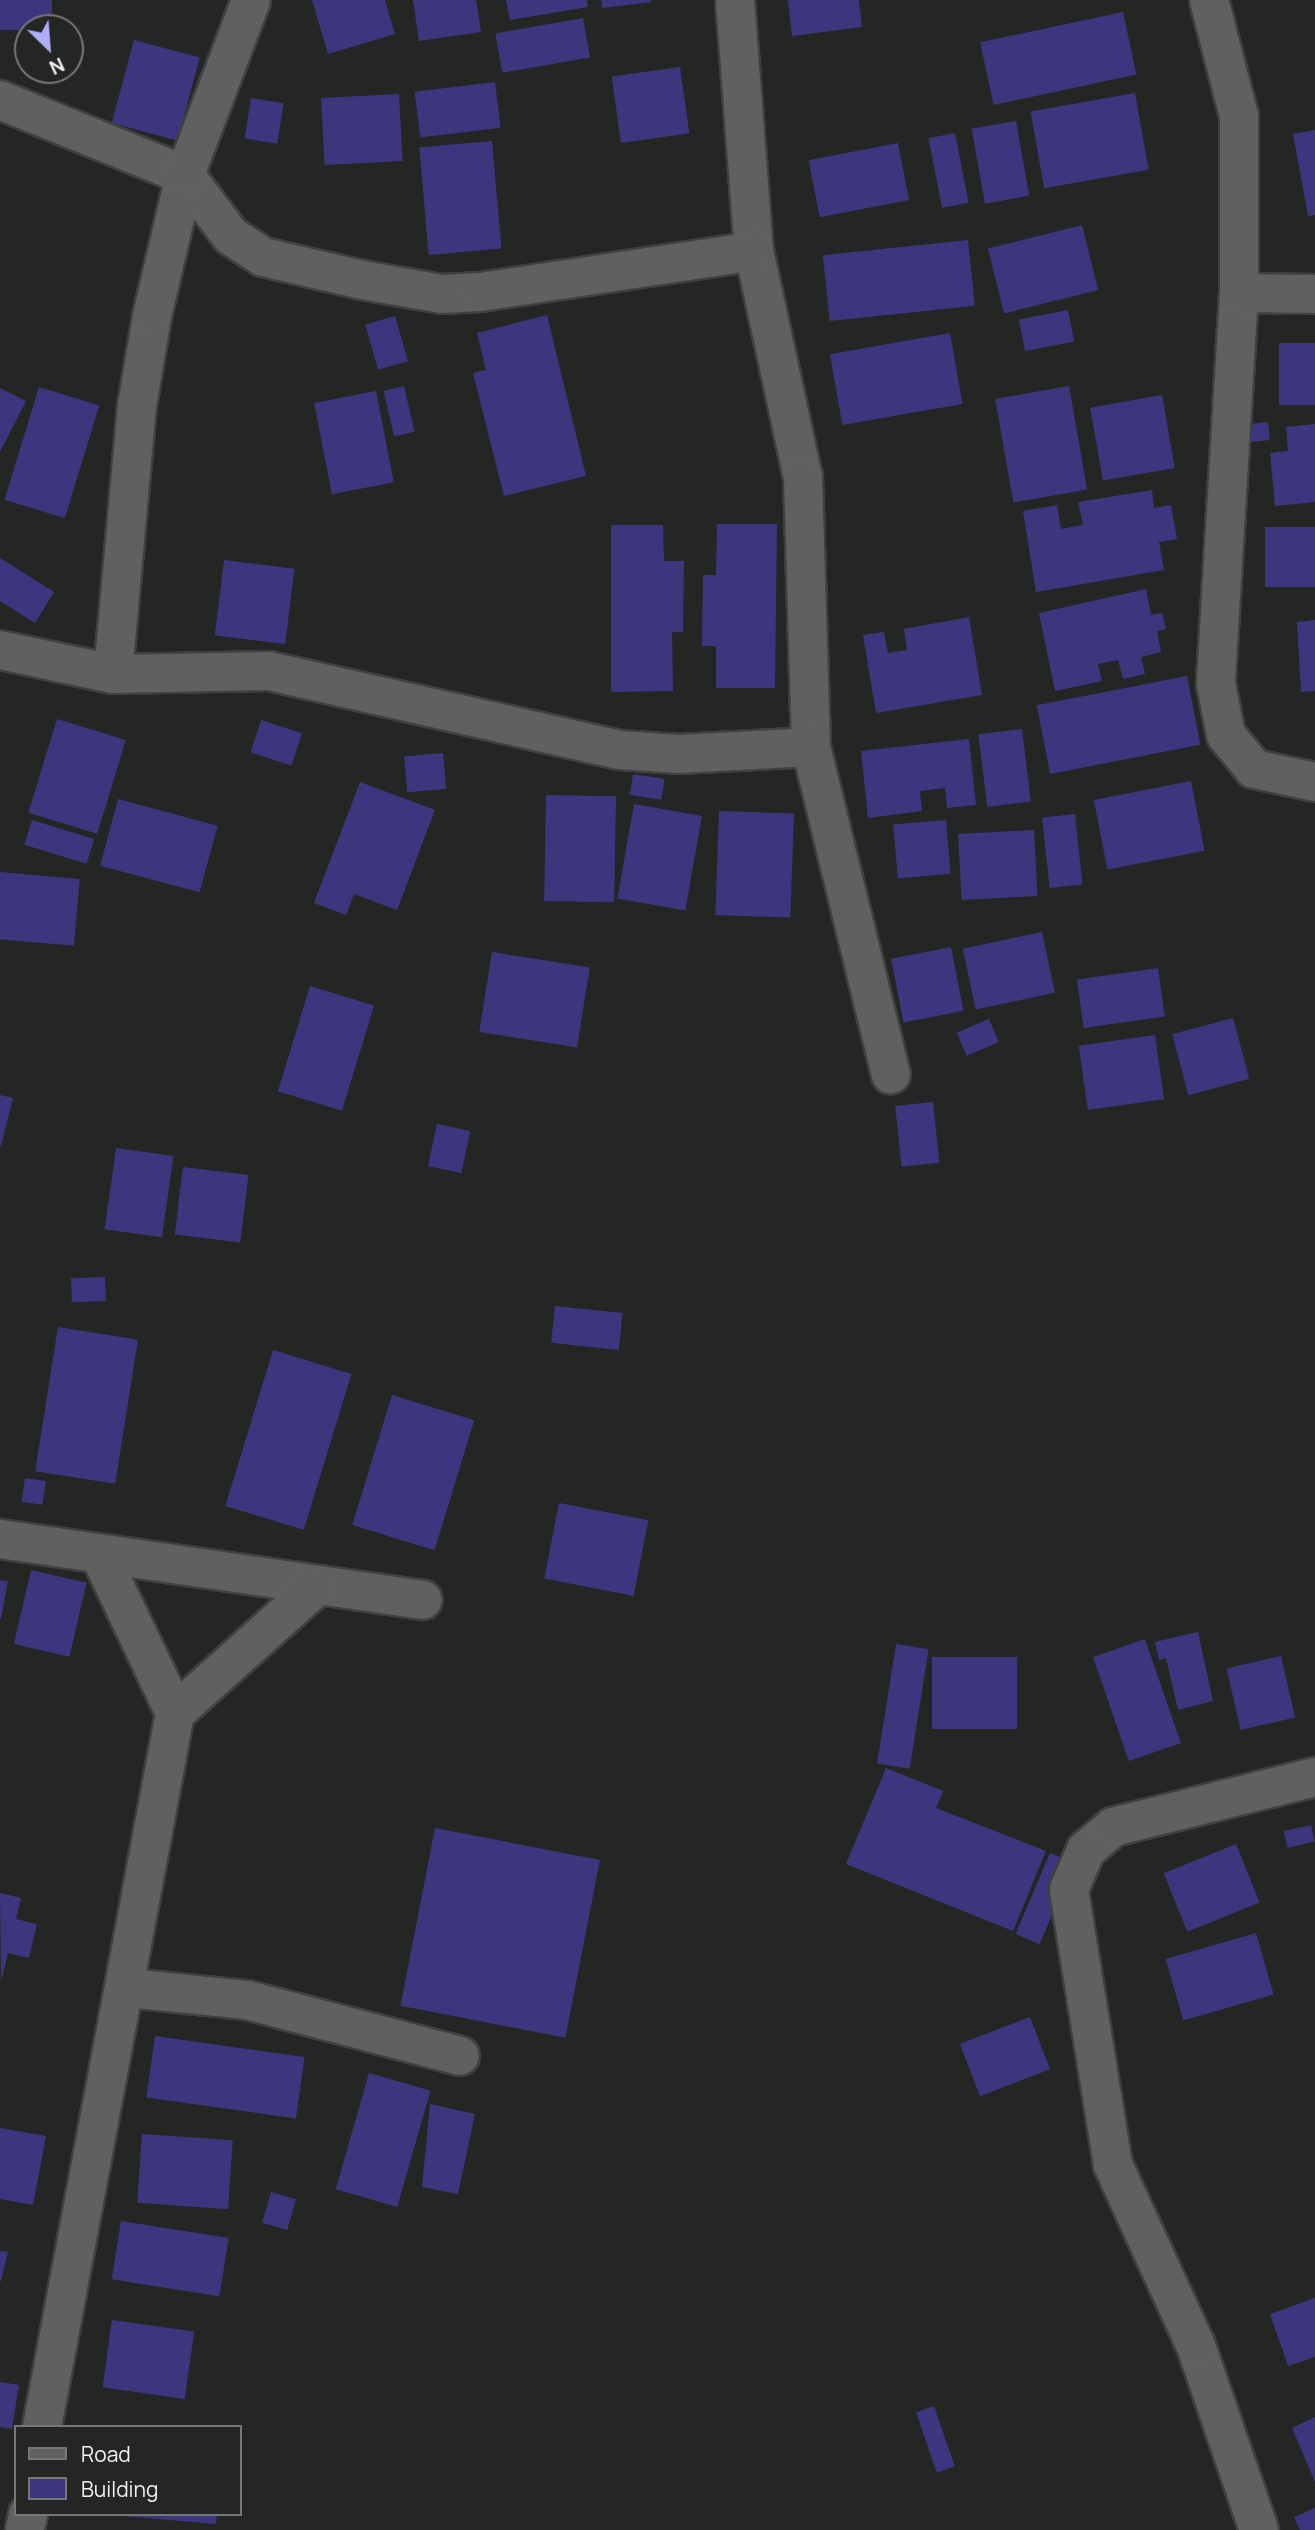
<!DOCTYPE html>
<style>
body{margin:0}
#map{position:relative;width:1315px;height:2530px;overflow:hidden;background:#242624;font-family:Manrope,sans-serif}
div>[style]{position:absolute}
.building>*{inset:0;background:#3d367f;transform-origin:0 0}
.roads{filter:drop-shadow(2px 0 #3f4140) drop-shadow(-2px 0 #3f4140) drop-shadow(0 2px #3f4140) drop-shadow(0 -2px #3f4140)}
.minor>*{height:38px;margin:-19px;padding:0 19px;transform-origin:19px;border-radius:19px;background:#5e615f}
span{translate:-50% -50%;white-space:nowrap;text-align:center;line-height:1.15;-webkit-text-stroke:5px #242624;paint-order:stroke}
.legend{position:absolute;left:14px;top:2425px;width:228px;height:91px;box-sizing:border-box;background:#242624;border:2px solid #767876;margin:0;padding:9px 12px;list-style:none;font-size:21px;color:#f0f2f1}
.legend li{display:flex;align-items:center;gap:14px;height:35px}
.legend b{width:35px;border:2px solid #767876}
.north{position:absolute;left:14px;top:14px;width:70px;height:70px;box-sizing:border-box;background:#242624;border:2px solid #767876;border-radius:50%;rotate:155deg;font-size:19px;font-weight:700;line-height:28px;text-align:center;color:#f0f2f1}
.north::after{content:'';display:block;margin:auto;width:24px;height:32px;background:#aeaefa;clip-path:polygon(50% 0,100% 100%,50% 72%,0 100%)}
</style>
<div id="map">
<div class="building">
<i style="left:0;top:0;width:52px;height:30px"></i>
<i style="clip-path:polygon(312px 0,385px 0,395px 34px,328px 54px)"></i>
<i style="clip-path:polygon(413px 0,476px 0,481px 32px,419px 41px)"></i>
<i style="clip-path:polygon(506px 0,587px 0,588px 7px,510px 20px)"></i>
<i style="clip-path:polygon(601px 0,651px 0,651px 2px,602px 8px)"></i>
<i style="clip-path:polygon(788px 0,859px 0,862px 27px,792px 36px)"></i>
<i style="left:1123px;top:12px;width:64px;height:146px;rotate:78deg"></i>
<i style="left:583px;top:18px;width:40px;height:89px;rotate:80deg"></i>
<i style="left:134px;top:40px;width:68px;height:86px;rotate:15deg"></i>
<i style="left:680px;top:67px;width:67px;height:69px;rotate:82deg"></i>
<i style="left:495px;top:82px;width:46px;height:81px;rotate:83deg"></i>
<i style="left:1135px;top:93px;width:78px;height:106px;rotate:80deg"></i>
<i style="left:399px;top:94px;width:67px;height:78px;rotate:87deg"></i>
<i style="left:251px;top:98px;width:33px;height:41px;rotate:9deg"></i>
<i style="left:1016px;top:121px;width:76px;height:45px;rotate:80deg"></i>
<i style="clip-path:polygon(1315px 130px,1315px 215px,1308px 216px,1293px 134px)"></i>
<i style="left:955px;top:133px;width:71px;height:27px;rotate:79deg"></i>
<i style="left:492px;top:141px;width:108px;height:73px;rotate:85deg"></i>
<i style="left:898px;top:143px;width:58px;height:91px;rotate:79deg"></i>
<i style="left:1082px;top:225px;width:67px;height:97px;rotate:76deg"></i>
<i style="left:968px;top:240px;width:66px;height:146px;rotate:84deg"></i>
<i style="left:1068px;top:310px;width:32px;height:50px;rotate:79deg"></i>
<i style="clip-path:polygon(547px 315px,586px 476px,504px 496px,473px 373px,486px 370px,477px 333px)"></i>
<i style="left:395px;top:316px;width:47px;height:31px;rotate:74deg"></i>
<i style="left:950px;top:333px;width:72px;height:122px;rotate:80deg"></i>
<i style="left:1315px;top:343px;width:62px;height:36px;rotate:90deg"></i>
<i style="left:404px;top:386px;width:47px;height:21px;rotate:77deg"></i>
<i style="left:1069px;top:386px;width:105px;height:75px;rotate:80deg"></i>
<i style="left:39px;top:387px;width:63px;height:118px;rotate:17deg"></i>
<i style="clip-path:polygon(0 388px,26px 401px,0 452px)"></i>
<i style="left:376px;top:391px;width:93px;height:63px;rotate:79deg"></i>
<i style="left:1162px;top:395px;width:74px;height:73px;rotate:80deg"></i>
<i style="left:1268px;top:422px;width:18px;height:31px;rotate:84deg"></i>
<i style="clip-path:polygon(1315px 424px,1315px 502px,1275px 506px,1270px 453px,1288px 451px,1286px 427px)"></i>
<i style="clip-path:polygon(1152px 490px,1154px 508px,1171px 505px,1177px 539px,1159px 542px,1164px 570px,1036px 592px,1023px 511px,1057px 505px,1061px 529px,1083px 525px,1078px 502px)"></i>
<i style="clip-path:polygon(717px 524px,777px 524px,775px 688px,716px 688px,716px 646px,702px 646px,703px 575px,716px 575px)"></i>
<i style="clip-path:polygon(611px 525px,663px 525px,664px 561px,684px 561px,683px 632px,672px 632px,673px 691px,611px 692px)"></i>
<i style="left:1315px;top:527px;width:60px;height:50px;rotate:90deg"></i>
<i style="clip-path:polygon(0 558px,54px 592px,35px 623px,0 601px)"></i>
<i style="left:224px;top:560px;width:71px;height:76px;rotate:7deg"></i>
<i style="clip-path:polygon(1146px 589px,1151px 615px,1162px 613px,1166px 629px,1157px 631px,1161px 652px,1141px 657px,1145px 674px,1123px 679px,1118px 660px,1098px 664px,1102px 681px,1055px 691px,1039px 613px)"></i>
<i style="clip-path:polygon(969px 617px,982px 695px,876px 713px,863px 635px,884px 632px,888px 653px,907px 650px,904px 629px)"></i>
<i style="clip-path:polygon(1315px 620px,1315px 691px,1301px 692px,1297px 622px)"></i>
<i style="left:1187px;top:676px;width:70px;height:153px;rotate:79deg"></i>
<i style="left:57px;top:719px;width:72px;height:98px;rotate:17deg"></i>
<i style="left:261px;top:720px;width:43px;height:34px;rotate:18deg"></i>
<i style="left:1022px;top:729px;width:73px;height:44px;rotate:83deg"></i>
<i style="clip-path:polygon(969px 739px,976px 805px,947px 808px,945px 788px,920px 791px,922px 811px,868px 818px,861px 751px)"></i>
<i style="left:443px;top:753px;width:36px;height:39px;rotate:85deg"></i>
<i style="left:633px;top:774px;width:32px;height:21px;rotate:9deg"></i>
<i style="left:1191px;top:781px;width:71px;height:99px;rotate:79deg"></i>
<i style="clip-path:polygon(360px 782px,435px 810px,397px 910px,354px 894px,346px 915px,314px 903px)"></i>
<i style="left:546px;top:795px;width:70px;height:106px;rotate:1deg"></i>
<i style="left:118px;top:799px;width:103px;height:69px;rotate:15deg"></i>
<i style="left:634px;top:804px;width:69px;height:96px;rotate:10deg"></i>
<i style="left:719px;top:811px;width:75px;height:104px;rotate:2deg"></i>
<i style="left:1075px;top:814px;width:71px;height:33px;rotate:84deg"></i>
<i style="left:32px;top:820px;width:65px;height:26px;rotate:17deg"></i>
<i style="left:946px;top:820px;width:54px;height:53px;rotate:85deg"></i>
<i style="left:1034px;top:830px;width:66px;height:76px;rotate:87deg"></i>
<i style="left:0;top:872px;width:80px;height:67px;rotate:5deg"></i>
<i style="left:1042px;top:932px;width:62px;height:81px;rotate:78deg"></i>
<i style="left:951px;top:947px;width:65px;height:61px;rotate:79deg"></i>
<i style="left:492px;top:952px;width:99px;height:81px;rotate:9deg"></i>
<i style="left:1158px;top:968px;width:49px;height:82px;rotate:82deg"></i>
<i style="left:310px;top:986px;width:67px;height:110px;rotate:17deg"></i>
<i style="left:1233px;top:1018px;width:63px;height:63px;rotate:75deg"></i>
<i style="left:989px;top:1019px;width:25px;height:35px;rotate:67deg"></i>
<i style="left:1155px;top:1035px;width:65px;height:77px;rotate:82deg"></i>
<i style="clip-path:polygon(0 1095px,13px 1098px,1px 1146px,0 1146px)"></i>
<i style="left:933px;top:1102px;width:61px;height:38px;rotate:84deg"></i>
<i style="left:437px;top:1124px;width:34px;height:43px;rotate:12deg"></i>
<i style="left:116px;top:1148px;width:58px;height:82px;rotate:8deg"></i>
<i style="left:183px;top:1167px;width:66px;height:68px;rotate:7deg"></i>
<i style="left:105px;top:1277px;width:24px;height:34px;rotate:88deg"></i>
<i style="left:555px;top:1306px;width:68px;height:37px;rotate:6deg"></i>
<i style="left:58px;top:1327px;width:81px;height:146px;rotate:9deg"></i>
<i style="left:273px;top:1350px;width:82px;height:163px;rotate:17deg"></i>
<i style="left:392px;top:1395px;width:86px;height:136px;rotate:17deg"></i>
<i style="left:25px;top:1478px;width:21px;height:24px;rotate:8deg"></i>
<i style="left:559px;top:1503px;width:91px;height:77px;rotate:11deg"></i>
<i style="left:31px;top:1570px;width:57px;height:76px;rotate:13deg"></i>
<i style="clip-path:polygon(0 1580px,8px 1581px,1px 1619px,0 1619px)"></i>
<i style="clip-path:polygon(1198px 1632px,1213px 1701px,1178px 1710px,1166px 1658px,1159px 1660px,1155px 1642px)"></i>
<i style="left:1145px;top:1639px;width:110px;height:55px;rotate:71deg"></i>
<i style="left:896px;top:1644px;width:33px;height:121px;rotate:9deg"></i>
<i style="left:1281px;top:1656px;width:63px;height:56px;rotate:77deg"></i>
<i style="left:1017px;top:1657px;width:72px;height:85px;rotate:90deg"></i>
<i style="clip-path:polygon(886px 1768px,943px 1791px,936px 1808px,1046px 1851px,1013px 1931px,846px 1864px)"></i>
<i style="left:1311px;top:1825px;width:17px;height:28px;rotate:77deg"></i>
<i style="left:435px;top:1828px;width:168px;height:181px;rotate:11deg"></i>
<i style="left:1236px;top:1844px;width:63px;height:78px;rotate:68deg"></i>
<i style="left:1050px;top:1853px;width:26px;height:88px;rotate:23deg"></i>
<i style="clip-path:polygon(0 1893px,21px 1898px,16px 1919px,37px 1924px,29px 1958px,8px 1953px,1px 1982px)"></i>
<i style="left:1256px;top:1933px;width:64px;height:94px;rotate:74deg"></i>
<i style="left:1030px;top:2017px;width:56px;height:75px;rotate:69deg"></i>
<i style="left:155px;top:2036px;width:151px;height:62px;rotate:8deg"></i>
<i style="left:369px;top:2073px;width:64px;height:121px;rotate:16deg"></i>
<i style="clip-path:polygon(430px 2104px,475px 2114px,458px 2194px,422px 2187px)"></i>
<i style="clip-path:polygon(0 2128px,46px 2136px,33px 2205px,0 2199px)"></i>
<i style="left:142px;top:2134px;width:91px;height:69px;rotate:4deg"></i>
<i style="left:271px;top:2192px;width:26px;height:32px;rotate:16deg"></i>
<i style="left:121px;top:2221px;width:109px;height:59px;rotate:9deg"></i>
<i style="clip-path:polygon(0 2251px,8px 2252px,1px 2281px,0 2281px)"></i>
<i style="clip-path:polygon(1315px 2298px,1315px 2357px,1288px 2366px,1270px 2314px)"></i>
<i style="left:112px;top:2320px;width:83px;height:68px;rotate:8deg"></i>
<i style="clip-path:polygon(0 2382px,19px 2385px,12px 2429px,0 2427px)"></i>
<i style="left:934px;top:2406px;width:64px;height:19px;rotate:71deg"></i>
<i style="clip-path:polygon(1315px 2417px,1315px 2482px,1292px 2428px)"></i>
<i style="clip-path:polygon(1315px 2508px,1315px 2530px,1300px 2530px,1294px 2517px)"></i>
<i style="clip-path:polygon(99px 2514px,217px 2514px,216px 2524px)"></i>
</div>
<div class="roads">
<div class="minor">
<i style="left:735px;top:0;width:252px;rotate:85.7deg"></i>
<i style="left:754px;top:251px;width:231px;rotate:77.8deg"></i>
<i style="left:803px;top:477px;width:270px;rotate:88.3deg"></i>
<i style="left:811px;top:747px;width:337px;rotate:76.3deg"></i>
<i style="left:1209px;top:0;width:120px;rotate:75.5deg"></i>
<i style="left:1239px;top:116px;width:177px;rotate:90deg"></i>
<i style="left:1239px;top:293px;width:392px;rotate:93.4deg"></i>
<i style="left:1216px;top:684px;width:52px;rotate:78.9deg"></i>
<i style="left:1226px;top:735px;width:44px;rotate:50.5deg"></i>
<i style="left:1254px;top:769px;width:62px;rotate:12deg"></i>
<i style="left:0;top:100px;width:200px;rotate:22.1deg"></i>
<i style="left:185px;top:175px;width:76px;rotate:53deg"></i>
<i style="left:231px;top:236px;width:38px;rotate:33deg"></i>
<i style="left:263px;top:257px;width:102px;rotate:13.1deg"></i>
<i style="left:362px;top:280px;width:80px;rotate:10deg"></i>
<i style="left:441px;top:294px;width:40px;rotate:-2.9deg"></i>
<i style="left:481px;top:292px;width:276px;rotate:-8.5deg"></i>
<i style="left:1239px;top:293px;width:76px;rotate:0.8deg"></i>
<i style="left:0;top:650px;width:116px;rotate:12deg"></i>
<i style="left:113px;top:674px;width:156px;rotate:-1.1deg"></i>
<i style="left:269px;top:671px;width:360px;rotate:12.7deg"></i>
<i style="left:620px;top:750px;width:59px;rotate:3.9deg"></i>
<i style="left:679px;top:754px;width:132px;rotate:-3deg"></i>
<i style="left:113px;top:674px;width:269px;rotate:-84.9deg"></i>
<i style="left:137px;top:406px;width:91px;rotate:-80.5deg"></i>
<i style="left:152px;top:316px;width:145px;rotate:-76.8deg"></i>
<i style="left:185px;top:175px;width:187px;rotate:-69.3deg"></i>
<i style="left:0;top:1539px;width:427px;rotate:8.2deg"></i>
<i style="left:175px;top:1713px;width:188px;rotate:-41.8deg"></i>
<i style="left:128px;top:1988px;width:120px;rotate:5.8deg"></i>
<i style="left:247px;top:2000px;width:220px;rotate:14.7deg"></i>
<i style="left:42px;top:2427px;width:726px;rotate:-79.45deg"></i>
<i style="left:175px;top:1713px;width:175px;rotate:-115.4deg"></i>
<i style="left:25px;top:2530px;width:16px;rotate:-79deg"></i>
<i style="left:1259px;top:2530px;width:194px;rotate:-108.9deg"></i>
<i style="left:1196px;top:2346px;width:199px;rotate:-114.6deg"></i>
<i style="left:1113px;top:2165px;width:279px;rotate:-99.1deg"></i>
<i style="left:1069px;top:1889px;width:43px;rotate:-66.4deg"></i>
<i style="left:1086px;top:1850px;width:35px;rotate:-40deg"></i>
<i style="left:1113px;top:1827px;width:208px;rotate:-13.9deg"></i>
</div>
</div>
<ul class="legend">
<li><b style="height:9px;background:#5e615f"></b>Road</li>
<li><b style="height:19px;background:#3d367f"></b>Building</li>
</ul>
<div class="north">N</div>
</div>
